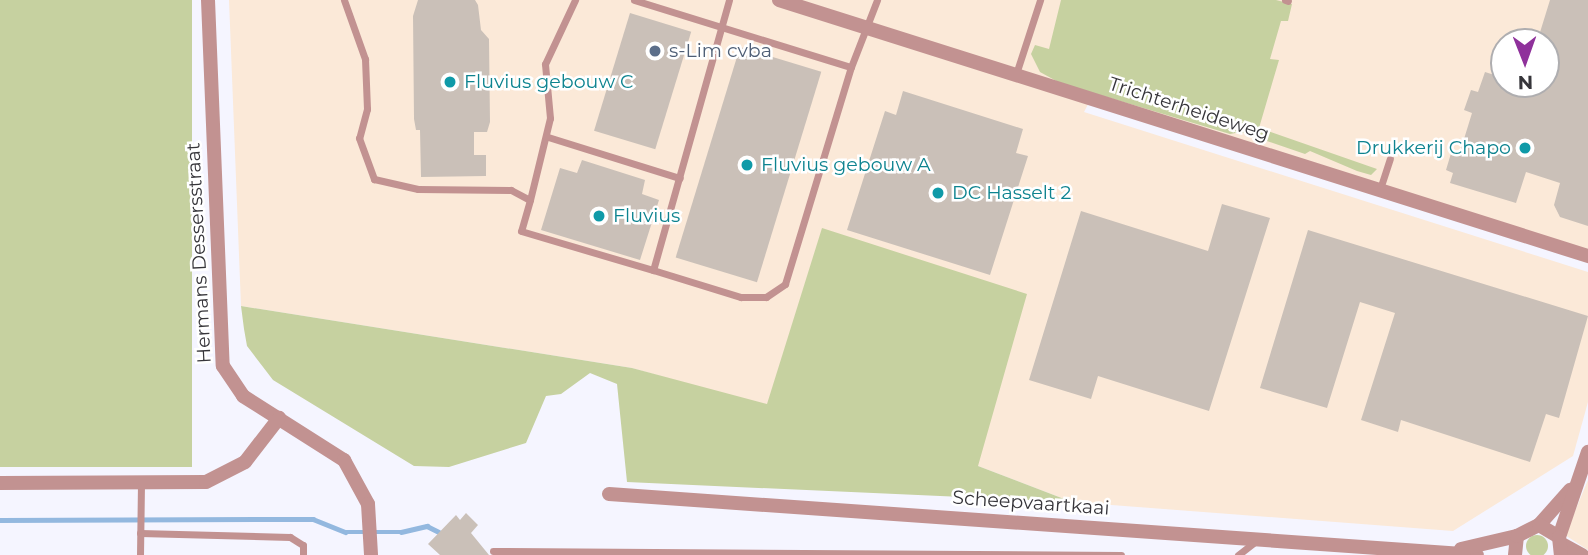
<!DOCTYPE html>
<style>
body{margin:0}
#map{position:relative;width:1588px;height:555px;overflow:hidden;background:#f5f5ff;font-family:Montserrat,sans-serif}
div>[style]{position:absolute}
.industrial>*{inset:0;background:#fbe9d8}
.green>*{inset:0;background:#c6d1a0;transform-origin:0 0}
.round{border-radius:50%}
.stream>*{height:4.5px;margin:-2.25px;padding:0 2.25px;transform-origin:2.25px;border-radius:2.25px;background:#93b8df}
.building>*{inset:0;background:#cac0b8;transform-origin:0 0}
.service>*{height:7px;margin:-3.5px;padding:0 3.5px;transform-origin:3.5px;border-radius:3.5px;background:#c29291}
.minor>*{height:14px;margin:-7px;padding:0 7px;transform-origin:7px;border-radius:7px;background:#c29291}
.dots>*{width:19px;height:19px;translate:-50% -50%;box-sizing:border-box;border:4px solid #fff;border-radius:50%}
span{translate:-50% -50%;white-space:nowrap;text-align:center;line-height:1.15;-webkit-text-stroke:5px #fff;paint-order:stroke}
.service-label{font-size:19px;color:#4e5e75}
.left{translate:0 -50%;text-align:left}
.culture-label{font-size:19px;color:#0d838f}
.right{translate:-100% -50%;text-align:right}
.street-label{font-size:19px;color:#36353a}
.north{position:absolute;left:1490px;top:28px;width:70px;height:70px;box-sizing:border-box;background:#fff;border:2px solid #afaeb0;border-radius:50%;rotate:179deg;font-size:19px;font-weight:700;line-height:28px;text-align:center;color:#36353a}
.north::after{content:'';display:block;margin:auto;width:24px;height:32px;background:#8f319b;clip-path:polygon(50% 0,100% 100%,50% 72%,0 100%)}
</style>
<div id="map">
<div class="industrial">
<i style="clip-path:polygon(evenodd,229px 0,1588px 0,1588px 250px,1093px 95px,1084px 112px,1588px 272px,1588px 402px,1573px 456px,1453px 531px,1072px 502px,978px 466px,632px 368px,241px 306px,229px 0,1504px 42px,1546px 42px,1546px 84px,1504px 84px,1504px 42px)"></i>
<i style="clip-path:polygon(1588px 480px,1588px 550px,1565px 535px)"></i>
</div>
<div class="green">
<i style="left:0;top:0;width:192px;height:467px"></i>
<i style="clip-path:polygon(1061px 0,1276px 0,1292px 4px,1288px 21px,1281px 21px,1270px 59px,1279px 60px,1259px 128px,1377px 169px,1371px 175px,1357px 171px,1310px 151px,1305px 154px,1241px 132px,1230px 134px,1060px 83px,1040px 72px,1031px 54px,1035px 45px,1049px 49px)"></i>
<i style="clip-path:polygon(822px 228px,1027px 294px,978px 466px,1072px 502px,627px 482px,617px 384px,590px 373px,561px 394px,546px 396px,526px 443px,449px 467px,414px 466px,273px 380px,247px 346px,244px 329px,241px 306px,632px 368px,767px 404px)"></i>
<i class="round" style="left:1526px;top:535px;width:22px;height:22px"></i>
</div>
<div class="stream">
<i style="left:0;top:520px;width:313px;rotate:-0.2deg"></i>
<i style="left:313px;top:519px;width:35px;rotate:22deg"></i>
<i style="left:345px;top:532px;width:56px"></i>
<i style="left:401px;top:532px;width:27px;rotate:-13deg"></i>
<i style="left:427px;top:526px;width:13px;rotate:27deg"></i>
</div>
<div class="building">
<i style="clip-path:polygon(418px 0,475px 0,478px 5px,481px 30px,489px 39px,490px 122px,487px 132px,474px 132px,474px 155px,486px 155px,486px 176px,421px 177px,420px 130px,416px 130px,414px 119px,413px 16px)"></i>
<i style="clip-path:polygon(1550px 0,1588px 0,1588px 226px,1560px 217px,1554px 205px,1560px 183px,1526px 172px,1516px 203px,1450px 183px,1453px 173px,1446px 170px,1452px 150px,1460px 152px,1472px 113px,1464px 110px,1471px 90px,1478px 92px,1485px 72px,1504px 78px,1504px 84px,1546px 84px,1546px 42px,1537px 42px)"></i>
<i style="left:630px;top:13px;width:64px;height:123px;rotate:17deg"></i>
<i style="left:740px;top:47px;width:85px;height:220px;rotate:17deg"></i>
<i style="clip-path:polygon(903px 91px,1023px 129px,1016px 153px,1028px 156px,990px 275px,847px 230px,885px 111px,896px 115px)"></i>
<i style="clip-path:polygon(582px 160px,645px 180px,642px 194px,659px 200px,640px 260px,541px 230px,560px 168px,577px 173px)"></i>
<i style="clip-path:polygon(1222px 204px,1270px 218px,1209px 411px,1098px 376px,1091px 399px,1029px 380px,1081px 211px,1208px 251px)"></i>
<i style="clip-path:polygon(1308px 230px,1588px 316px,1559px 418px,1546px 414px,1530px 462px,1401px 420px,1398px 432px,1361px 420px,1395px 313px,1360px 302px,1327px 408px,1260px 388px)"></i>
<i style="clip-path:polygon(466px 513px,478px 525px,471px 533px,489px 555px,440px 555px,428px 544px,456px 515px,460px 520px)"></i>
</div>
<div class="service">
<i style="left:344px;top:0;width:63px;rotate:70.4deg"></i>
<i style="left:365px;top:59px;width:50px;rotate:87.7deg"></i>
<i style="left:367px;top:109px;width:30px;rotate:105deg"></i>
<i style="left:359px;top:138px;width:44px;rotate:69.9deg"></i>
<i style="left:374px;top:179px;width:45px;rotate:12.8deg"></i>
<i style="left:418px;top:189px;width:93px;rotate:0.6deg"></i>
<i style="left:511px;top:190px;width:21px;rotate:28deg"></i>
<i style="left:530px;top:200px;width:84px;rotate:-76.3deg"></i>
<i style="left:550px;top:118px;width:54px;rotate:-95.3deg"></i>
<i style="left:545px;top:64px;width:71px;rotate:-64.9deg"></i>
<i style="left:634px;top:0;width:227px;rotate:17.2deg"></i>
<i style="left:729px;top:0;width:280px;rotate:105.7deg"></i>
<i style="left:653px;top:270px;width:92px;rotate:17.1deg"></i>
<i style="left:741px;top:297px;width:25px"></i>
<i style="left:766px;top:297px;width:23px;rotate:-34deg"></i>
<i style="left:785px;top:284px;width:227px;rotate:-73.1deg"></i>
<i style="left:851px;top:67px;width:72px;rotate:-68.8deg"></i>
<i style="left:1285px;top:0;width:3px;rotate:18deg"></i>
<i style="left:1016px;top:74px;width:78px;rotate:-72deg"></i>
<i style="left:548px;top:137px;width:138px;rotate:17.3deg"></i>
<i style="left:1380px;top:189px;width:32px;rotate:-72deg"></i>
<i style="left:530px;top:200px;width:32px;rotate:106deg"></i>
<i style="left:521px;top:231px;width:138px;rotate:16.5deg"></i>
<i style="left:140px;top:533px;width:150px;rotate:1.5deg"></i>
<i style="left:290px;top:537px;width:15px;rotate:32deg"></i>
<i style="left:303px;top:545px;width:10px;rotate:90deg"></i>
<i style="left:493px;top:551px;width:628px;rotate:0.36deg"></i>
<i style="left:140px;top:555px;width:71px;rotate:-89.2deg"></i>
<i style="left:1238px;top:555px;width:24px;rotate:-38deg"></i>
</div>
<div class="minor">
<i style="left:208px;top:0;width:366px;rotate:87.7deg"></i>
<i style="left:223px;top:366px;width:36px;rotate:56deg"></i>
<i style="left:243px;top:396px;width:120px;rotate:32.4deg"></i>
<i style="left:344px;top:460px;width:50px;rotate:61.4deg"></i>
<i style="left:368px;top:504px;width:51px;rotate:86.6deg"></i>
<i style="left:779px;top:0;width:849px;rotate:17.56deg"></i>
<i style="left:0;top:483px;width:206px;rotate:-0.3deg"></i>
<i style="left:206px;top:482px;width:44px;rotate:-27.1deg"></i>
<i style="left:245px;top:462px;width:56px;rotate:-52.3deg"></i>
<i style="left:609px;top:494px;width:870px;rotate:4.02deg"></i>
<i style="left:1539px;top:525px;width:47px;rotate:-48.5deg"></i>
<i style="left:1559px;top:537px;width:90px;rotate:-71.2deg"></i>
<i style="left:1562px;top:544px;width:23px;rotate:29deg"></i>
<i style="left:1461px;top:549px;width:57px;rotate:-13.1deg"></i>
<i style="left:1515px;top:555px;width:19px;rotate:-84deg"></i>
<i style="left:1517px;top:536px;width:25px;rotate:-27deg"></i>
<i style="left:1539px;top:525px;width:23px;rotate:31deg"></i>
<i style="left:1559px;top:537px;width:18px;rotate:84deg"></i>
</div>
<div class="dots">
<i style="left:655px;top:51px;background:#5c6f8a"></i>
<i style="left:450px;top:82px;background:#0f9aa8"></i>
<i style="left:1525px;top:148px;background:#0f9aa8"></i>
<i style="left:747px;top:165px;background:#0f9aa8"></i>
<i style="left:938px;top:193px;background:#0f9aa8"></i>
<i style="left:599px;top:216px;background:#0f9aa8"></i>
</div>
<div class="service-label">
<span class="left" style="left:669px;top:51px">s-Lim cvba</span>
</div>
<div class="culture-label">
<span class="left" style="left:464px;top:82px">Fluvius gebouw C</span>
<span class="right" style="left:1511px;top:148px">Drukkerij Chapo</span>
<span class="left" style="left:761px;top:165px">Fluvius gebouw A</span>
<span class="left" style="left:952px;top:193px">DC Hasselt 2</span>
<span class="left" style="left:613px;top:216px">Fluvius</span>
</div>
<div class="street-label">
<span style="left:1189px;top:109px;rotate:18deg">Trichterheideweg</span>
<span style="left:199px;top:253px;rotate:-93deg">Hermans Dessersstraat</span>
<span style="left:1031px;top:503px;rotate:4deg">Scheepvaartkaai</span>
</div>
<div class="north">N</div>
</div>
